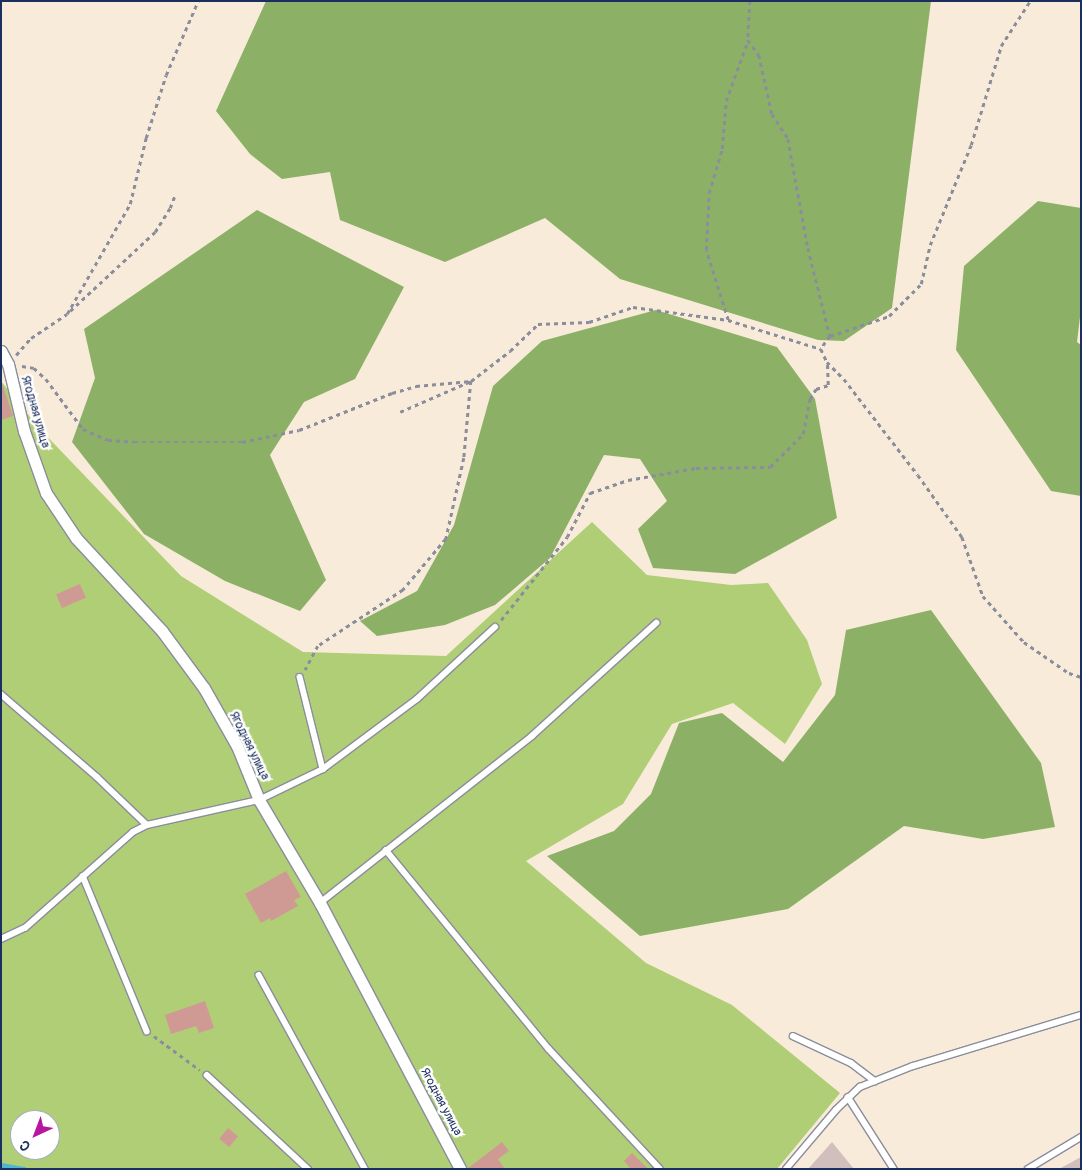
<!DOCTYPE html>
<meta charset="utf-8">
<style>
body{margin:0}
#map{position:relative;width:1082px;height:1170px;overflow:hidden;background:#f8ebda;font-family:Pangolin,sans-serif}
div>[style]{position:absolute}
.industrial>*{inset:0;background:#d1bfbd}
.green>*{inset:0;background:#b0ce75}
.forest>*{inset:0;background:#8cb166}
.stream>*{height:4.5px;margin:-2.25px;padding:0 2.25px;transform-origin:2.25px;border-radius:2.25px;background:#4fb6ce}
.building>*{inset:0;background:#d09a94;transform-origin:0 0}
.path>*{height:2.5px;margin-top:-1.25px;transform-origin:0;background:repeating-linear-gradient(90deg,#8a8d9c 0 4px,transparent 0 8px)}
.roads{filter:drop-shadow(1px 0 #8a8d9c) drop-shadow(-1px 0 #8a8d9c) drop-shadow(0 1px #8a8d9c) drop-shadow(0 -1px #8a8d9c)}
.lane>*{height:5.5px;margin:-2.75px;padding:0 2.75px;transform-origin:2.75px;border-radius:2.75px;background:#fff}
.street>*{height:11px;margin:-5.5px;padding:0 5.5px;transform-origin:5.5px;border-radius:5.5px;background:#fff}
span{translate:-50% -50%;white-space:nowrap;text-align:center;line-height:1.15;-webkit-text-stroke:5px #fff;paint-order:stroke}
.street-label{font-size:12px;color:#1b2f5e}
.frame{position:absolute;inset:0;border:2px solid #1b2f5e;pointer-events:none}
.north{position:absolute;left:10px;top:1110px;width:50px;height:50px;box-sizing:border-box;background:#fff;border:1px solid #a4acbf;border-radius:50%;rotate:223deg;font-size:14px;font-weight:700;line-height:20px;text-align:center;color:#1b2f5e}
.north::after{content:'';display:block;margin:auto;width:18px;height:22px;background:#b5179e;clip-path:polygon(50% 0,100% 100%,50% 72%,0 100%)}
</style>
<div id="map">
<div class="industrial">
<i style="clip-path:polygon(832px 1142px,854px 1169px,808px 1169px)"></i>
<i style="clip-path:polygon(1081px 1157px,1081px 1169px,1059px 1169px)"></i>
</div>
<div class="green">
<i style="clip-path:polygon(evenodd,1px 381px,38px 427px,181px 576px,303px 652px,446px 656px,592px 522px,647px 575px,731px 585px,768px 583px,807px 640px,822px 684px,785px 744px,733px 703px,672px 724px,623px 804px,526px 861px,646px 963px,732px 1005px,840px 1093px,777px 1169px,1px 1169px,1px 381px,20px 1120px,50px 1120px,50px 1150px,20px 1150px,20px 1120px)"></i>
</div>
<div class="forest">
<i style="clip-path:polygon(266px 1px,931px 1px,892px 308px,844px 341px,818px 340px,620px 279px,545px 218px,445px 262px,340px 220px,330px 172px,282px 179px,250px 154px,216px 111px)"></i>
<i style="clip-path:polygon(1038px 201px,1081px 208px,1081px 309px,1077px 342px,1081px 345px,1081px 496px,1051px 491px,956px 350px,964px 266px)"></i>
<i style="clip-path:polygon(257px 210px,404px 287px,355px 379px,304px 402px,270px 455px,326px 580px,300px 611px,225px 581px,144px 534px,72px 442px,95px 378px,84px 329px)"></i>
<i style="clip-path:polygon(656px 310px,777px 347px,815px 399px,837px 518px,735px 574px,653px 568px,638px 529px,667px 501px,640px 459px,604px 455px,550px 558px,495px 605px,445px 625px,377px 636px,360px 621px,417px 591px,454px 525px,493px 386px,542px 341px)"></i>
<i style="clip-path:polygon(931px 610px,1041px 763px,1055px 827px,983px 839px,904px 826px,788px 909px,640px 936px,547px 856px,614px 831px,651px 794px,679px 723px,722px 713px,783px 762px,835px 695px,846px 630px)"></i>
</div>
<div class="stream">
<i style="left:1px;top:1165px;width:23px;rotate:10deg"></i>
</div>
<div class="building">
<i style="clip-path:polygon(2px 383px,13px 416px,1px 420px,1px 384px)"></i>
<i style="left:80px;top:584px;width:15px;height:26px;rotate:67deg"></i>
<i style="clip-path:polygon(286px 871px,301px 897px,294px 900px,298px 906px,271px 921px,270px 918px,261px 923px,245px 894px)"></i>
<i style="clip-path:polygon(205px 1001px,214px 1028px,199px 1033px,196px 1026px,171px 1034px,165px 1015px)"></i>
<i style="left:228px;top:1128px;width:13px;height:14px;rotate:39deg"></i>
<i style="clip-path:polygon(502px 1142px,509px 1151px,498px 1159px,505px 1169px,467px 1169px)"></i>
<i style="clip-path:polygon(632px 1153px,648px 1169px,631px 1169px,624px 1161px)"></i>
</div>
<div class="path">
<i style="left:750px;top:1px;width:39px;rotate:93deg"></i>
<i style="left:748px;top:40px;width:19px;rotate:54deg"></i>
<i style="left:759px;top:55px;width:60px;rotate:77.6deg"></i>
<i style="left:772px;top:114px;width:30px;rotate:57deg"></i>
<i style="left:788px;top:139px;width:111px;rotate:79.6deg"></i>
<i style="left:808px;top:248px;width:91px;rotate:76deg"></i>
<i style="left:830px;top:336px;width:16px;rotate:125deg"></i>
<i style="left:70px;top:311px;width:116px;rotate:-42.9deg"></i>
<i style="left:155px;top:232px;width:28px;rotate:-58deg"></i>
<i style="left:170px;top:208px;width:14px;rotate:-69deg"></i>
<i style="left:728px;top:320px;width:73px;rotate:-107.4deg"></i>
<i style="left:706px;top:250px;width:57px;rotate:-87deg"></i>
<i style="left:709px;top:193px;width:46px;rotate:-73.5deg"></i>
<i style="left:722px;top:149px;width:48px;rotate:-85.2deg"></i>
<i style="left:726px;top:101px;width:65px;rotate:-70.2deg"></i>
<i style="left:830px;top:336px;width:62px;rotate:-18.7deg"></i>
<i style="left:889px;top:316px;width:45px;rotate:-45deg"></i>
<i style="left:921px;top:284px;width:40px;rotate:-77deg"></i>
<i style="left:930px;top:245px;width:108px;rotate:-67.7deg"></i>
<i style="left:971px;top:145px;width:103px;rotate:-73.1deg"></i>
<i style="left:1001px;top:46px;width:54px;rotate:-57.2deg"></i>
<i style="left:16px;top:355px;width:23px;rotate:-49deg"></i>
<i style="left:31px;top:338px;width:43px;rotate:-33.7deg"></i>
<i style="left:67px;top:314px;width:127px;rotate:-60.2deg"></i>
<i style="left:130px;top:204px;width:68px;rotate:-76.4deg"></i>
<i style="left:146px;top:138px;width:66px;rotate:-72.4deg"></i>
<i style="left:166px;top:75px;width:81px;rotate:-66.6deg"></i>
<i style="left:22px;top:366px;width:12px;rotate:9deg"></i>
<i style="left:34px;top:368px;width:16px;rotate:43deg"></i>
<i style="left:46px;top:379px;width:62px;rotate:53.5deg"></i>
<i style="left:83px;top:429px;width:27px;rotate:24deg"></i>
<i style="left:108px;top:440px;width:26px;rotate:4deg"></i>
<i style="left:134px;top:442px;width:108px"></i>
<i style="left:242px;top:442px;width:58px;rotate:-11.9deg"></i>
<i style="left:299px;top:430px;width:100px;rotate:-21.7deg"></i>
<i style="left:392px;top:393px;width:25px;rotate:-16deg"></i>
<i style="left:416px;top:386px;width:55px;rotate:-5.2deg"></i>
<i style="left:471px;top:381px;width:77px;rotate:95.2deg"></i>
<i style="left:464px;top:458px;width:83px;rotate:102.5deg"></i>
<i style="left:446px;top:539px;width:67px;rotate:130.1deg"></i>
<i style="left:403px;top:590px;width:102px;rotate:146.6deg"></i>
<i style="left:318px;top:646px;width:27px;rotate:118deg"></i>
<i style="left:400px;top:412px;width:77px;rotate:-23.6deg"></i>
<i style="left:471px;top:381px;width:49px;rotate:-37.6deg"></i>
<i style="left:510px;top:351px;width:39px;rotate:-44deg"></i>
<i style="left:538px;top:324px;width:51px;rotate:-2.2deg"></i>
<i style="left:589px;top:322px;width:46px;rotate:-18.8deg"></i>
<i style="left:633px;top:307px;width:96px;rotate:7.8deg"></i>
<i style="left:728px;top:320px;width:97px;rotate:17.3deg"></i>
<i style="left:821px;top:349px;width:14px;rotate:65deg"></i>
<i style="left:827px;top:362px;width:24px;rotate:45deg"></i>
<i style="left:844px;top:379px;width:121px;rotate:52.4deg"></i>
<i style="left:918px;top:475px;width:76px;rotate:54.6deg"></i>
<i style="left:962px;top:537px;width:63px;rotate:70.4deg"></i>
<i style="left:983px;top:596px;width:62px;rotate:48.3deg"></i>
<i style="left:1024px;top:642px;width:55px;rotate:34.6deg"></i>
<i style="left:1069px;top:673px;width:13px;rotate:18deg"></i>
<i style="left:501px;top:620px;width:106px;rotate:-51.5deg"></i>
<i style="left:567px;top:537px;width:50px;rotate:-62.4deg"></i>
<i style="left:590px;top:493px;width:40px;rotate:-18.9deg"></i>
<i style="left:628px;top:480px;width:69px;rotate:-10deg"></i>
<i style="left:696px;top:468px;width:74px;rotate:-0.8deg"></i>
<i style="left:770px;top:467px;width:47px;rotate:-45deg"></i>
<i style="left:803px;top:434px;width:36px;rotate:-79deg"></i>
<i style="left:810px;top:399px;width:12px;rotate:-59deg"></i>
<i style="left:816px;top:389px;width:13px;rotate:-18deg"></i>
<i style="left:828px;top:385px;width:23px;rotate:-92deg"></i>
<i style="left:154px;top:1036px;width:57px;rotate:36.5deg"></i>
</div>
<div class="roads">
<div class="lane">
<i style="left:300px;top:677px;width:95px;rotate:76deg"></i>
<i style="left:1px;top:694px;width:127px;rotate:40.8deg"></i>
<i style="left:97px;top:777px;width:69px;rotate:43.8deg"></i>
<i style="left:386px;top:850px;width:257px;rotate:50.7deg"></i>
<i style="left:549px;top:1049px;width:163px;rotate:47.2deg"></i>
<i style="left:83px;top:876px;width:168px;rotate:67.6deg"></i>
<i style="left:320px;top:903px;width:270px;rotate:-38.2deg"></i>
<i style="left:532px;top:736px;width:168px;rotate:-42.3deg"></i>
<i style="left:1px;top:939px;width:26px;rotate:-25deg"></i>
<i style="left:25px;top:928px;width:144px;rotate:-41.6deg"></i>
<i style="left:133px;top:832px;width:16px;rotate:-27deg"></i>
<i style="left:147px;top:825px;width:115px;rotate:-12.6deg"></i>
<i style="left:259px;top:800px;width:71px;rotate:-25.8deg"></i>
<i style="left:323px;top:769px;width:117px;rotate:-36.7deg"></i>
<i style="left:417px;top:699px;width:106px;rotate:-42.7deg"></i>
<i style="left:259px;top:975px;width:221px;rotate:61.3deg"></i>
<i style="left:793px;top:1036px;width:64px;rotate:25deg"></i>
<i style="left:851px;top:1063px;width:30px;rotate:37deg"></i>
<i style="left:207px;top:1075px;width:138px;rotate:42.9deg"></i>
<i style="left:848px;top:1097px;width:85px;rotate:57.4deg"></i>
<i style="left:786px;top:1169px;width:77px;rotate:-49.7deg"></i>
<i style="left:836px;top:1110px;width:33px;rotate:-44deg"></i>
<i style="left:860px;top:1087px;width:57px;rotate:-21.6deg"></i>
<i style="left:913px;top:1066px;width:176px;rotate:-16.9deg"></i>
<i style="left:1028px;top:1169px;width:62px;rotate:-31.1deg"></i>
</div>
<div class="street">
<i style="left:1px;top:351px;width:15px;rotate:62deg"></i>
<i style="left:8px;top:364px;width:69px;rotate:76.6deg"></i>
<i style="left:24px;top:431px;width:66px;rotate:70.5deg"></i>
<i style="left:46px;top:493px;width:54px;rotate:56.3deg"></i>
<i style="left:76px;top:538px;width:127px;rotate:47.2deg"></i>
<i style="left:162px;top:631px;width:71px;rotate:53.6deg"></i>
<i style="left:204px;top:688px;width:67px;rotate:60.4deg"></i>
<i style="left:237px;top:746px;width:58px;rotate:67.8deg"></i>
<i style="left:259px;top:800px;width:120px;rotate:59.4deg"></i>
<i style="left:320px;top:903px;width:301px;rotate:62.2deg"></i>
</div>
</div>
<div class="street-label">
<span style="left:35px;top:412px;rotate:74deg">Ягодная улица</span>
<span style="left:249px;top:746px;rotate:64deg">Ягодная улица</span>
<span style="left:441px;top:1102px;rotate:62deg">Ягодная улица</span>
</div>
<div class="frame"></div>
<div class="north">С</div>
</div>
